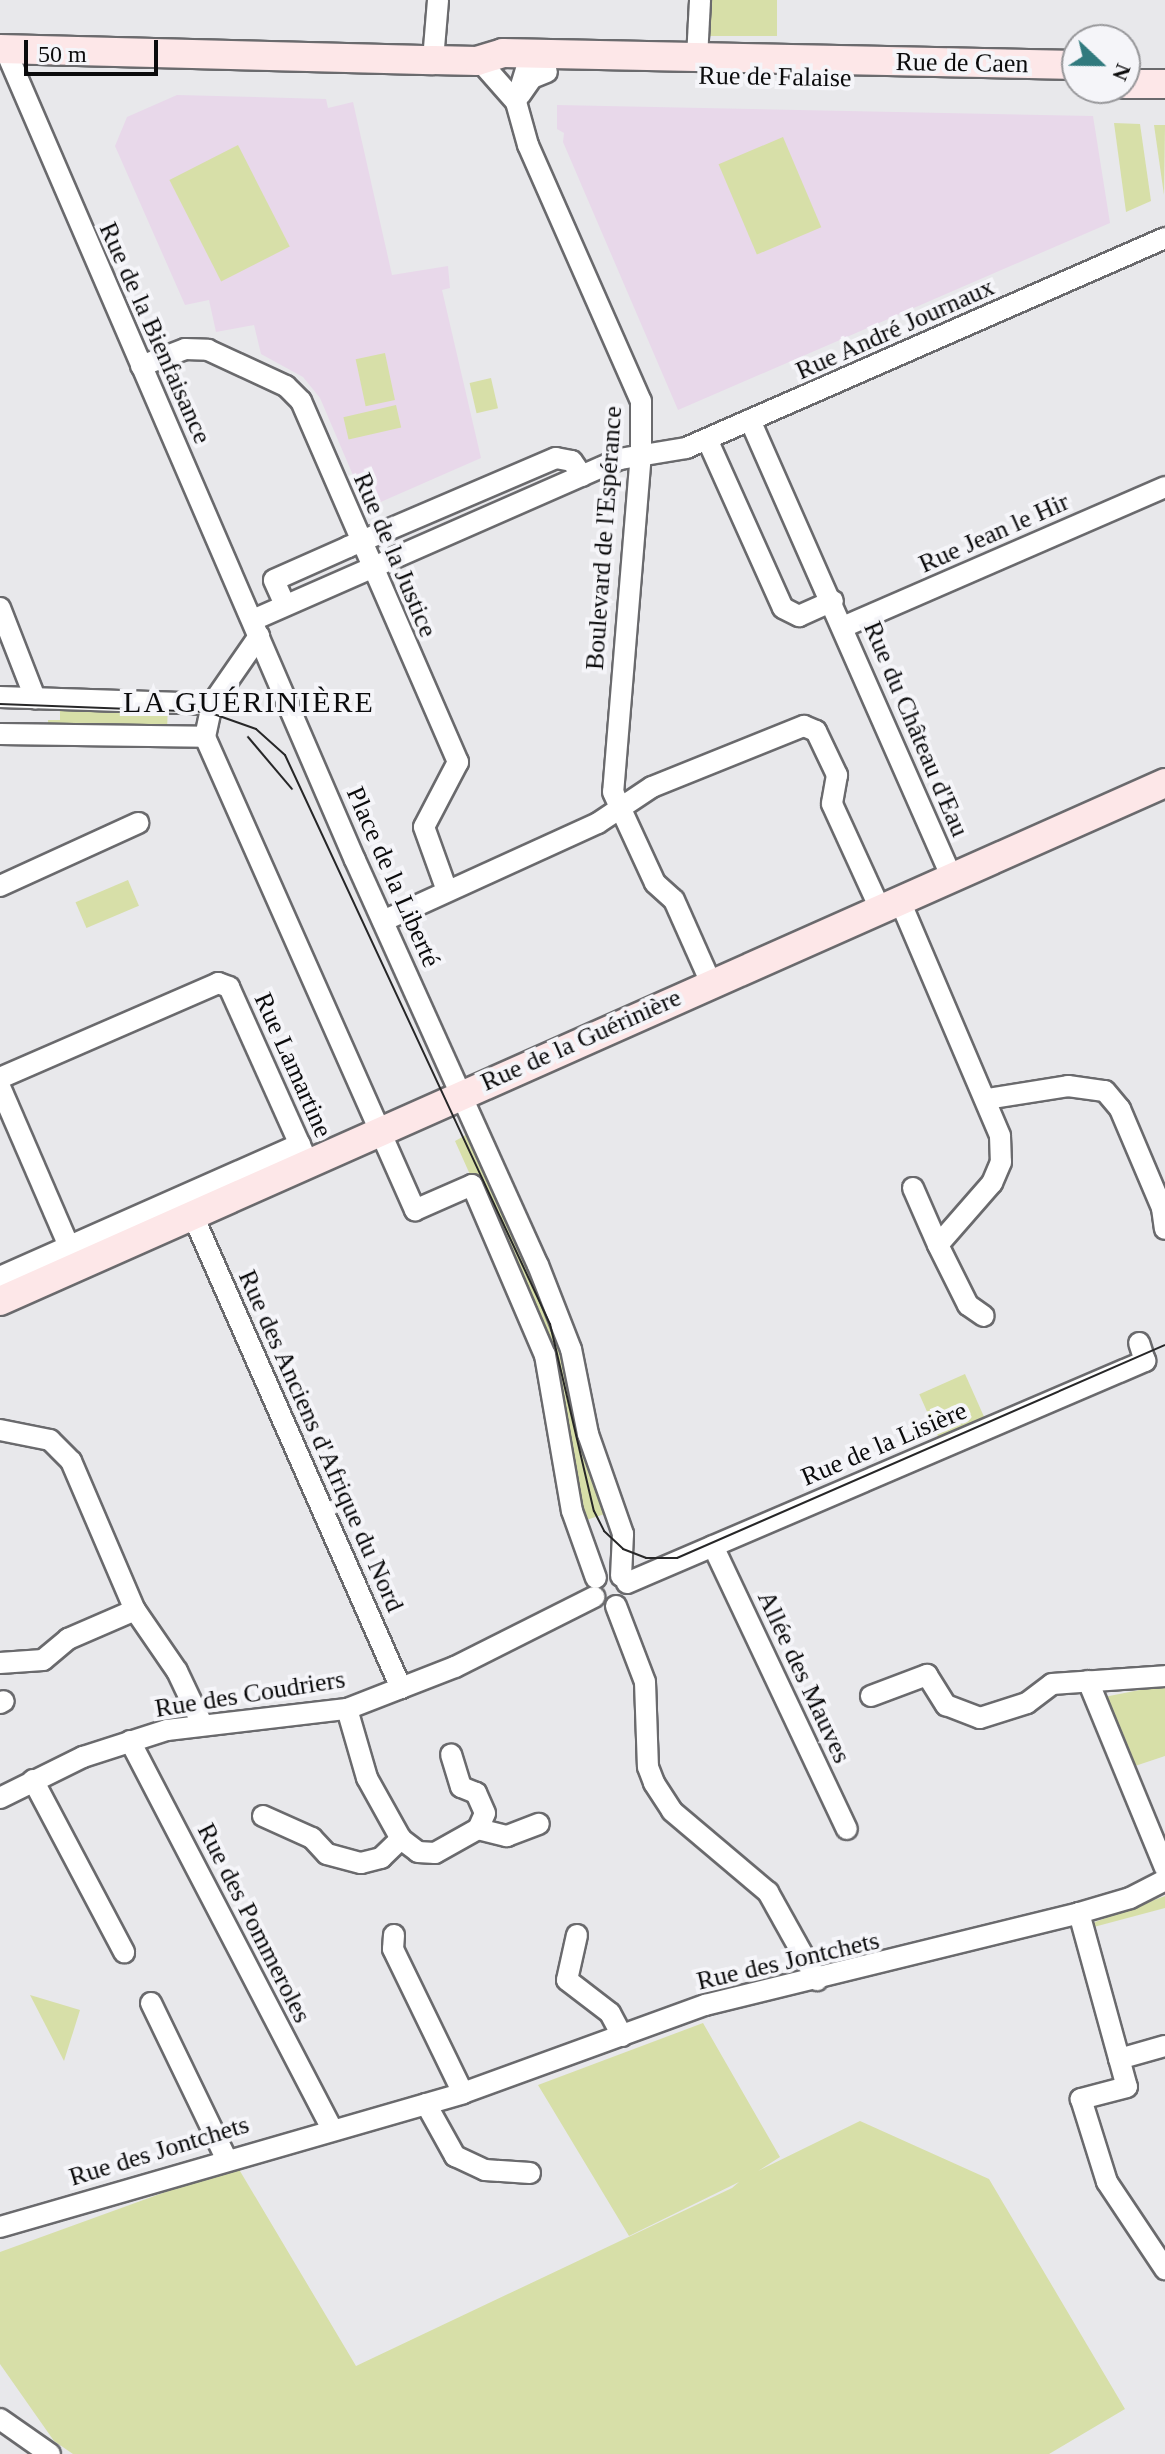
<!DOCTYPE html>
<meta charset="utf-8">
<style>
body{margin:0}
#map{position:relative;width:1165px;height:2454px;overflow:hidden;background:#e8e8eb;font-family:Georgia,serif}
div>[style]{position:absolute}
.education>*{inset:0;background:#e8d8ea}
.green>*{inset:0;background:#d7dfa8;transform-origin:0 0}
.roads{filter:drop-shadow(2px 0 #6a6a6d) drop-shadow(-2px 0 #6a6a6d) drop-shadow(0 2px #6a6a6d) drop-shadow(0 -2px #6a6a6d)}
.minor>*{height:20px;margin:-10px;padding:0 10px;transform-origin:10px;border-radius:10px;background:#fff}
.secondary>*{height:28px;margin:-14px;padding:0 14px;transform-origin:14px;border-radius:14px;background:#fde7e8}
.tram>*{height:2px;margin:-1px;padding:0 1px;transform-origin:1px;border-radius:1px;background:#272728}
span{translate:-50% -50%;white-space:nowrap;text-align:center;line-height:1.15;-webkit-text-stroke:8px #f5f5f9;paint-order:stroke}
.street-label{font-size:26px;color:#0b0b0c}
.quarter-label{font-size:30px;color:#0b0b0c;letter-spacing:2px}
.north{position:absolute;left:1061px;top:24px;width:80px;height:80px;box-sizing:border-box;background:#f5f5f9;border:2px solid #97979a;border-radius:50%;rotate:112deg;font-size:22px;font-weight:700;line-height:32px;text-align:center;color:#0b0b0c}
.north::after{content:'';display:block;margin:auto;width:28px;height:36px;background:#317a7e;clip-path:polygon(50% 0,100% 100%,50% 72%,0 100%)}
.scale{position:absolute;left:24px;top:40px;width:134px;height:36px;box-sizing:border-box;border:4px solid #0b0b0c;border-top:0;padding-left:10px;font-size:24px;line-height:28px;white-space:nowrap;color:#0b0b0c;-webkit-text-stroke:6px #f5f5f9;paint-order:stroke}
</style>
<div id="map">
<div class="education">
<i style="clip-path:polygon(177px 95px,326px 99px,328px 108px,353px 102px,392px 275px,448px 266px,450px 288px,442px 290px,481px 458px,367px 508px,320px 398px,303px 377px,261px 354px,254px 325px,216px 332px,209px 300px,185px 305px,115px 146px,127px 117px)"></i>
<i style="clip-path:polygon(557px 105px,1093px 116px,1110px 223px,678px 410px,563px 142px,564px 133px,557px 129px)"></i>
</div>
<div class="green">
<i style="left:707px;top:0;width:70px;height:36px"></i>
<i style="clip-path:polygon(1114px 123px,1140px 124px,1151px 201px,1126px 212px)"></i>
<i style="clip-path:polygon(1154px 125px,1165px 125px,1164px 195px)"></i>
<i style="left:783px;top:137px;width:98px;height:70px;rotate:67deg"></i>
<i style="left:238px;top:145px;width:114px;height:77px;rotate:63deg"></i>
<i style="left:385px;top:353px;width:48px;height:30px;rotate:78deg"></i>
<i style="left:491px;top:378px;width:31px;height:22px;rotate:77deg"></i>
<i style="left:396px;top:405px;width:23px;height:54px;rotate:77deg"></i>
<i style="clip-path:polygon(60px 703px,168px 706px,167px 729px,48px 726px,48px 720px,60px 720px)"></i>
<i style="left:128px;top:880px;width:28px;height:57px;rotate:67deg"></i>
<i style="clip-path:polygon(473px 1131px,559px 1339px,608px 1513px,583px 1521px,530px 1309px,455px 1141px)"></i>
<i style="left:965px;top:1374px;width:49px;height:50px;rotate:66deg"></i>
<i style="clip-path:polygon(1165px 1685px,1165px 1756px,1132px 1767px,1099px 1698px)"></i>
<i style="clip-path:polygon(1165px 1896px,1165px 1908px,1090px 1928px,1095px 1922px)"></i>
<i style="clip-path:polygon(30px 1995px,80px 2010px,64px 2061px)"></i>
<i style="clip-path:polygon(703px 2023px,780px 2157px,758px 2171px,860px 2121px,989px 2179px,1125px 2409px,1049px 2454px,73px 2454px,54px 2441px,0 2364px,0 2252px,237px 2166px,356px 2366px,732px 2188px,739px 2182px,629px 2236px,538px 2085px)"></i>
</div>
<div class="roads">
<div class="minor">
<i style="left:5px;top:49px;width:883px;rotate:66.66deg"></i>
<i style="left:355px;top:860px;width:444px;rotate:65.7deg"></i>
<i style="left:538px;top:1265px;width:90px;rotate:68.6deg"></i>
<i style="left:571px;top:1349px;width:87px;rotate:78.7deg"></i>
<i style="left:588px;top:1434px;width:106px;rotate:70.7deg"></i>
<i style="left:623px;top:1534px;width:42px;rotate:92.7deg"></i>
<i style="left:697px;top:58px;width:58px;rotate:-87deg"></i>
<i style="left:433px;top:60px;width:60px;rotate:-85.2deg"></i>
<i style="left:486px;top:68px;width:45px;rotate:48.6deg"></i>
<i style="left:516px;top:102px;width:45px;rotate:74.4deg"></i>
<i style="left:528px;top:145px;width:280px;rotate:66.2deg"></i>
<i style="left:641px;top:401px;width:52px;rotate:90deg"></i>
<i style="left:641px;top:453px;width:340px;rotate:94.7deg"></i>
<i style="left:613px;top:792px;width:100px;rotate:65.2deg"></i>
<i style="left:655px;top:883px;width:25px;rotate:42deg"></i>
<i style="left:674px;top:900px;width:91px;rotate:66deg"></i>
<i style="left:520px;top:95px;width:21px;rotate:-55deg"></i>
<i style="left:532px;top:78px;width:16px;rotate:-22deg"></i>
<i style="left:516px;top:102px;width:41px;rotate:-72.9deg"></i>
<i style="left:528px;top:63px;width:19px;rotate:-16deg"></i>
<i style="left:141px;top:366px;width:47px;rotate:-21.1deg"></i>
<i style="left:185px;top:349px;width:23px;rotate:2deg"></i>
<i style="left:208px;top:350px;width:86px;rotate:24.8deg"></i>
<i style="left:286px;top:386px;width:21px;rotate:45deg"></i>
<i style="left:301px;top:401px;width:394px;rotate:66.5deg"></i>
<i style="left:458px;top:762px;width:73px;rotate:117.6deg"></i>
<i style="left:424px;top:827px;width:68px;rotate:70.2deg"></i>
<i style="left:750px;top:420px;width:501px;rotate:66.2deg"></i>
<i style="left:707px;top:439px;width:185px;rotate:65.8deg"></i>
<i style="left:783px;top:608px;width:18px;rotate:27deg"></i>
<i style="left:799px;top:616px;width:37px;rotate:-24deg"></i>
<i style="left:285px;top:605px;width:27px;rotate:-114deg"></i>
<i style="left:274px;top:580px;width:81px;rotate:-24deg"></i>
<i style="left:348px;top:547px;width:226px;rotate:-23.2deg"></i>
<i style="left:556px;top:458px;width:16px;rotate:11deg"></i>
<i style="left:572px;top:461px;width:18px;rotate:56deg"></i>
<i style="left:0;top:608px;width:97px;rotate:68.7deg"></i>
<i style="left:253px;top:620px;width:401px;rotate:-23.7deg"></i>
<i style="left:620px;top:459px;width:67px;rotate:-9.5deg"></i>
<i style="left:686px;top:448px;width:523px;rotate:-23.67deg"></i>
<i style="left:843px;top:627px;width:351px;rotate:-23.5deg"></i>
<i style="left:0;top:697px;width:212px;rotate:1.9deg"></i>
<i style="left:0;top:734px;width:205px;rotate:0.8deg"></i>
<i style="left:205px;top:737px;width:518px;rotate:66.06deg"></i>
<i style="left:415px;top:1210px;width:62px;rotate:-23.7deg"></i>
<i style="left:472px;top:1185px;width:185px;rotate:66.8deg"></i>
<i style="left:545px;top:1355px;width:158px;rotate:80.2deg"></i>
<i style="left:572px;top:1511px;width:71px;rotate:70.3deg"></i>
<i style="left:205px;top:737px;width:34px;rotate:-78deg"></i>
<i style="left:212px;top:704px;width:83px;rotate:-55.3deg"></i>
<i style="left:0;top:886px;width:152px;rotate:-24.5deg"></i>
<i style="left:900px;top:901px;width:255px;rotate:66.9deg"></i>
<i style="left:1000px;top:1136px;width:26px;rotate:88deg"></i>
<i style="left:1001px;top:1162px;width:23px;rotate:113deg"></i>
<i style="left:992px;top:1183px;width:82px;rotate:131.1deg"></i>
<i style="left:938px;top:1245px;width:67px;rotate:63.4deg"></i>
<i style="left:968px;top:1305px;width:19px;rotate:35deg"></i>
<i style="left:383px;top:921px;width:236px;rotate:-24.5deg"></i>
<i style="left:598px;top:823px;width:65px;rotate:-33.7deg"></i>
<i style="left:652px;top:787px;width:164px;rotate:-21.9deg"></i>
<i style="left:804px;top:726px;width:13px;rotate:23deg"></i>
<i style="left:816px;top:731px;width:49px;rotate:64.5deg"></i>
<i style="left:837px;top:775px;width:29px;rotate:100deg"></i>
<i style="left:832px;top:804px;width:115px;rotate:65.4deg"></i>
<i style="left:0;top:1078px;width:238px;rotate:-23.5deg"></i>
<i style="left:218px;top:983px;width:12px;rotate:20deg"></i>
<i style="left:229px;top:987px;width:195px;rotate:65.8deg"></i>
<i style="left:0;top:1087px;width:186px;rotate:66.6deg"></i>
<i style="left:987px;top:1099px;width:82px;rotate:-9.1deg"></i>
<i style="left:1068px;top:1086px;width:37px;rotate:8deg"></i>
<i style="left:1105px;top:1091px;width:23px;rotate:50deg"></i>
<i style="left:1120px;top:1109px;width:108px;rotate:67deg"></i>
<i style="left:1162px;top:1208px;width:21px;rotate:82deg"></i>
<i style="left:913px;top:1188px;width:62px;rotate:66.3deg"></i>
<i style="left:193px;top:1216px;width:516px;rotate:66.22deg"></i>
<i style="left:0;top:1277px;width:328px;rotate:-23.9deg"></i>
<i style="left:0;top:1430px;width:51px;rotate:11.3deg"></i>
<i style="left:50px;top:1440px;width:30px;rotate:45deg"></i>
<i style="left:71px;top:1461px;width:162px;rotate:66.8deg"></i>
<i style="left:135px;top:1610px;width:74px;rotate:55.5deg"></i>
<i style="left:177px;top:1671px;width:59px;rotate:64.7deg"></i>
<i style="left:713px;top:1546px;width:313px;rotate:64.7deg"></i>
<i style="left:627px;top:1583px;width:564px;rotate:-23.2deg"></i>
<i style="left:1145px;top:1361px;width:19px;rotate:-108deg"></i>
<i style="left:616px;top:1606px;width:81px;rotate:69.1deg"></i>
<i style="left:645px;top:1682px;width:85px;rotate:88deg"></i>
<i style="left:648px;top:1767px;width:17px;rotate:69deg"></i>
<i style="left:654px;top:1783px;width:33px;rotate:57deg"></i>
<i style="left:672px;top:1811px;width:126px;rotate:40.2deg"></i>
<i style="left:768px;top:1892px;width:101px;rotate:60.9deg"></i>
<i style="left:0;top:1663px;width:43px;rotate:-4deg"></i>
<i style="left:43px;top:1660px;width:33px;rotate:-40deg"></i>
<i style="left:68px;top:1639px;width:73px;rotate:-23.4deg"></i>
<i style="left:1088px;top:1681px;width:202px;rotate:67.6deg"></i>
<i style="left:871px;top:1696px;width:60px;rotate:-20.6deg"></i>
<i style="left:927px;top:1675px;width:36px;rotate:58deg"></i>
<i style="left:946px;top:1705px;width:36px;rotate:21deg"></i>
<i style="left:980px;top:1718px;width:49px;rotate:-17.7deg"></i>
<i style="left:1027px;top:1703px;width:31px;rotate:-37deg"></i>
<i style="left:1052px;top:1684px;width:113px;rotate:-4deg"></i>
<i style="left:0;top:1703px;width:4px;rotate:-27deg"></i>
<i style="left:347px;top:1709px;width:72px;rotate:73.8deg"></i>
<i style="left:367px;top:1778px;width:70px;rotate:60.9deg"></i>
<i style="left:401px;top:1839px;width:21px;rotate:37deg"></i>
<i style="left:418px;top:1852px;width:17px;rotate:3deg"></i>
<i style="left:435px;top:1853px;width:49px;rotate:-29.2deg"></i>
<i style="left:478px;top:1829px;width:17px;rotate:-66deg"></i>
<i style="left:485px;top:1813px;width:22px;rotate:-114deg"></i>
<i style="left:476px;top:1793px;width:16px;rotate:-158deg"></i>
<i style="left:461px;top:1787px;width:34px;rotate:-107deg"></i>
<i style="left:130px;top:1741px;width:437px;rotate:62.5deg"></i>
<i style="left:33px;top:1780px;width:195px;rotate:62.1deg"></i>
<i style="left:0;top:1798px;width:93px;rotate:-26.3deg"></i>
<i style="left:83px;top:1757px;width:88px;rotate:-17.8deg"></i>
<i style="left:167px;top:1730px;width:181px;rotate:-6.7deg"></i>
<i style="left:347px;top:1709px;width:116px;rotate:-21.3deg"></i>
<i style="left:455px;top:1667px;width:156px;rotate:-26.7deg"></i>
<i style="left:263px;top:1816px;width:54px;rotate:24.2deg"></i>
<i style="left:312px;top:1838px;width:22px;rotate:47deg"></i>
<i style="left:327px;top:1854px;width:35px;rotate:15deg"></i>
<i style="left:361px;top:1863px;width:21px;rotate:-14deg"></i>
<i style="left:381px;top:1858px;width:28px;rotate:-44deg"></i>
<i style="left:478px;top:1829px;width:30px;rotate:14deg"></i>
<i style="left:507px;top:1836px;width:34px;rotate:-21deg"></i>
<i style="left:1079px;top:1913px;width:180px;rotate:74.6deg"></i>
<i style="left:1127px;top:2087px;width:48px;rotate:165.4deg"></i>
<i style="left:1081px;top:2099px;width:87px;rotate:72.6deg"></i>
<i style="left:1107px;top:2182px;width:105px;rotate:56.3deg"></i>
<i style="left:394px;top:1935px;width:14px;rotate:94deg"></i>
<i style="left:393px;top:1949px;width:160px;rotate:64.1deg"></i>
<i style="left:577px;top:1935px;width:46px;rotate:102.5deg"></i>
<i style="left:567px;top:1980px;width:54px;rotate:37.5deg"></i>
<i style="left:610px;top:2013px;width:26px;rotate:62deg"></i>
<i style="left:151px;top:2003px;width:172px;rotate:64.2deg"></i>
<i style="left:1119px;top:2059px;width:48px;rotate:-15.8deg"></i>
<i style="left:426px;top:2104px;width:60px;rotate:60.9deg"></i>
<i style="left:455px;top:2156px;width:33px;rotate:25deg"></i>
<i style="left:485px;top:2170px;width:45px;rotate:3.8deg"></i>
<i style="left:0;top:2227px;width:482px;rotate:-16.1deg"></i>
<i style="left:463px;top:2093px;width:258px;rotate:-20deg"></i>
<i style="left:705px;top:2005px;width:385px;rotate:-13.8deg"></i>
<i style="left:1079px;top:1913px;width:53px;rotate:-16.4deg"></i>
<i style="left:1130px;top:1898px;width:39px;rotate:-27deg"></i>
<i style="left:0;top:2419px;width:61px;rotate:35deg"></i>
</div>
<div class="secondary">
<i style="left:0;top:49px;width:433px;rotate:1.5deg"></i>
<i style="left:433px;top:60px;width:44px;rotate:1.3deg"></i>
<i style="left:477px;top:61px;width:27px;rotate:-17deg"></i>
<i style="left:503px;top:53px;width:574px;rotate:1.2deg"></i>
<i style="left:1125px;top:84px;width:40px"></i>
<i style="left:0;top:1301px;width:1275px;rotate:-23.97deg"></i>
</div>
</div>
<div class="tram">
<i style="left:0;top:704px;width:208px;rotate:2.2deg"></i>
<i style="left:208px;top:712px;width:51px;rotate:19.5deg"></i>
<i style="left:256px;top:729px;width:39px;rotate:42deg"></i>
<i style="left:285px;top:755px;width:628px;rotate:65.03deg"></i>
<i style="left:550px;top:1324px;width:192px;rotate:76.8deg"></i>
<i style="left:594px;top:1511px;width:22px;rotate:63deg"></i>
<i style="left:604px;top:1531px;width:26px;rotate:43deg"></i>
<i style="left:623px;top:1549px;width:25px;rotate:21deg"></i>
<i style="left:646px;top:1558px;width:31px"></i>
<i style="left:677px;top:1558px;width:532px;rotate:-23.58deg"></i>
<i style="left:248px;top:737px;width:68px;rotate:49.8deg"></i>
</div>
<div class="street-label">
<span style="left:962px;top:63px;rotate:1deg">Rue de Caen</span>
<span style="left:775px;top:77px;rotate:1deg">Rue de Falaise</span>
<span style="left:895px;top:329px;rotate:-24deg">Rue André Journaux</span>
<span style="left:155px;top:333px;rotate:66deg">Rue de la Bienfaisance</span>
<span style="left:994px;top:533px;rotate:-24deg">Rue Jean le Hir</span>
<span style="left:604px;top:538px;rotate:-86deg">Boulevard de l'Espérance</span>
<span style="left:395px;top:555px;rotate:67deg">Rue de la Justice</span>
<span style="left:916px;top:729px;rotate:67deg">Rue du Château d'Eau</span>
<span style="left:393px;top:877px;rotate:66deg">Place de la Liberté</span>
<span style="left:581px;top:1040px;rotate:-24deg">Rue de la Guérinière</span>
<span style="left:293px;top:1065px;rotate:66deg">Rue Lamartine</span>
<span style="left:321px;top:1441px;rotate:66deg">Rue des Anciens d'Afrique du Nord</span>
<span style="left:884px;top:1444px;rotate:-23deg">Rue de la Lisière</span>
<span style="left:804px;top:1677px;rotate:65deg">Allée des Mauves</span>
<span style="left:250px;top:1694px;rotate:-9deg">Rue des Coudriers</span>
<span style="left:254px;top:1923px;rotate:63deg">Rue des Pommeroles</span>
<span style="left:788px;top:1961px;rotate:-13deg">Rue des Jontchets</span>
<span style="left:159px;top:2151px;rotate:-17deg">Rue des Jontchets</span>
</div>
<div class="quarter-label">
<span style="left:249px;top:702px">LA GUÉRINIÈRE</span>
</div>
<div class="north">N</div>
<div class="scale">50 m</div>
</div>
